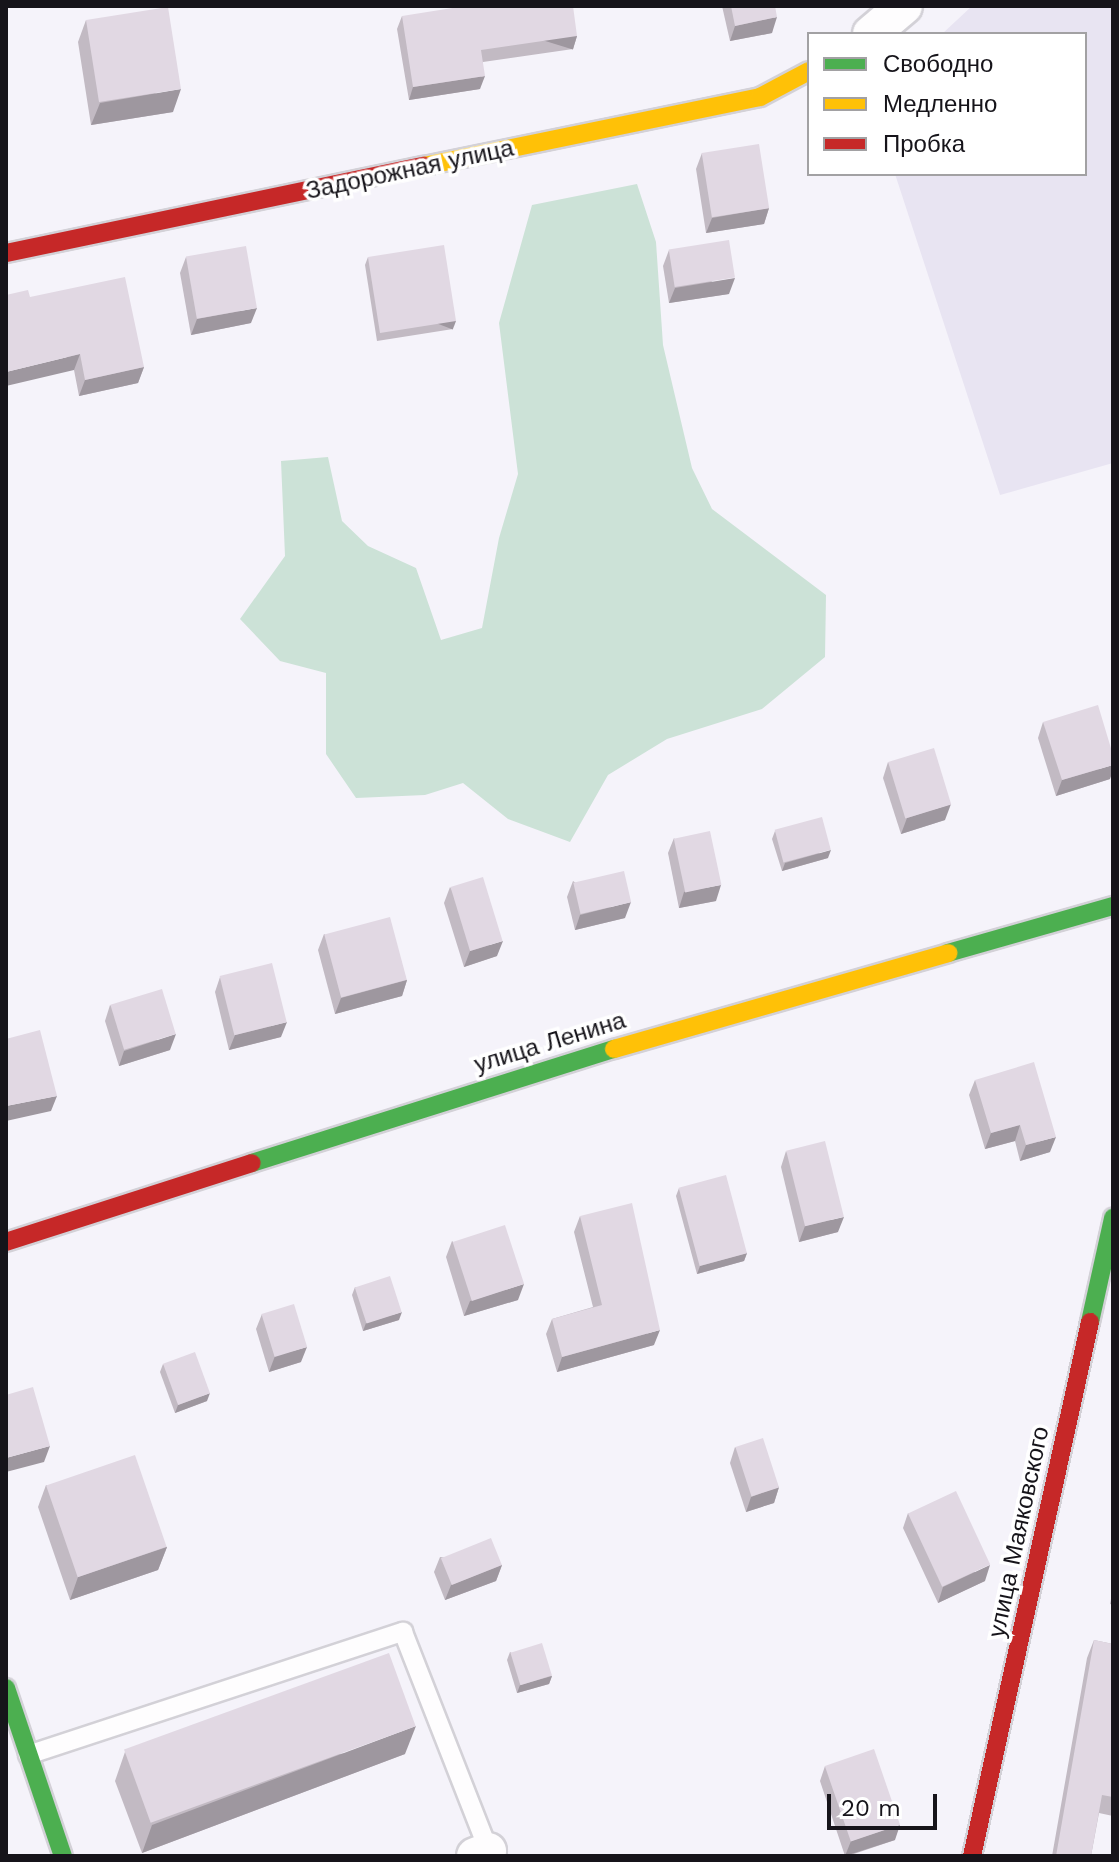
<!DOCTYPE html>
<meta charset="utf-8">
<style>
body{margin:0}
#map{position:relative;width:1119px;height:1862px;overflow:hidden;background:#f5f3fa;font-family:"Work Sans",sans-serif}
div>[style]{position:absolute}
.built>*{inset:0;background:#e8e4f2}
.green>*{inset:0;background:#cce2d7}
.roads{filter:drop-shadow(2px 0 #d3d1d7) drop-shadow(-2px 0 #d3d1d7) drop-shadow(0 2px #d3d1d7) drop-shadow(0 -2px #d3d1d7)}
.lane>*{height:18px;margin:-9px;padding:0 9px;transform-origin:9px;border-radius:9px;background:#fefdfe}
.street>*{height:36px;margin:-18px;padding:0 18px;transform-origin:18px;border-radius:18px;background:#fefdfe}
.fast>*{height:18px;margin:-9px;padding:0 9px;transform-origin:9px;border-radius:9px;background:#4caf50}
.slow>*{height:18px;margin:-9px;padding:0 9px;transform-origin:9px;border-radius:9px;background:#ffc107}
.jam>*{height:18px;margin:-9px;padding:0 9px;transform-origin:9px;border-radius:9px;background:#c62828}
.wall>*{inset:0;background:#c2bac3}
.shaded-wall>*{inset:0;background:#9e979f;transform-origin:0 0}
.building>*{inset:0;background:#e1d8e3;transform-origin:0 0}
span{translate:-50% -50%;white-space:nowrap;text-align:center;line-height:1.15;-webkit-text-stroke:7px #fff;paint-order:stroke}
.street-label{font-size:24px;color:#16141a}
.frame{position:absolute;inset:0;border:8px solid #16141a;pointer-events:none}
.legend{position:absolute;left:807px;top:32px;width:280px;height:144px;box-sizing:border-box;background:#fff;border:2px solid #a2a1a3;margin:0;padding:10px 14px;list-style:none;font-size:24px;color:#16141a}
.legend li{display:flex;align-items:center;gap:16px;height:40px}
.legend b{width:40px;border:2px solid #a2a1a3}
.scale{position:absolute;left:827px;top:1794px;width:110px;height:36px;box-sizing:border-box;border:4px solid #16141a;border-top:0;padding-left:10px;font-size:24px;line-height:28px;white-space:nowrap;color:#16141a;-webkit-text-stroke:6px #fff;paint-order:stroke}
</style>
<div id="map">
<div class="built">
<i style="clip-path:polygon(972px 6px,1113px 6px,1113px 463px,1000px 495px,895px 174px,1085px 174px,1085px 34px,942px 34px)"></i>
</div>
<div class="green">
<i style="clip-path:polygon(637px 184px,656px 242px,663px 345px,692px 468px,712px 509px,826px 595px,825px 657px,762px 709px,667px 739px,608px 775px,570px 842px,508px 819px,463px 783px,425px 795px,356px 798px,326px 754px,326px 673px,280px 661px,240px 619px,285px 556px,281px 461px,328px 457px,342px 521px,368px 546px,416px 568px,441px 640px,482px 628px,499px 538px,518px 474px,499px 323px,532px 205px)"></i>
</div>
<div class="roads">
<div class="lane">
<i style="left:28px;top:1755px;width:395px;rotate:-18.2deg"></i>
<i style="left:403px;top:1632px;width:238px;rotate:68.6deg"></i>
</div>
<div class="street">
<i style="left:871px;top:34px;width:43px;rotate:-40.3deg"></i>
<i style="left:475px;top:1856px;width:14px;rotate:-21deg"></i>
</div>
<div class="fast">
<i style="left:948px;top:953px;width:172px;rotate:-15.9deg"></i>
<i style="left:252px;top:1163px;width:380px;rotate:-17.5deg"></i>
<i style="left:1090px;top:1322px;width:107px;rotate:-77.5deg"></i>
<i style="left:6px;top:1688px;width:177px;rotate:71.3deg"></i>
</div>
<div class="slow">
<i style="left:424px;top:166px;width:343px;rotate:-11.6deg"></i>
<i style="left:760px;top:97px;width:55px;rotate:-28deg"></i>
<i style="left:614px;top:1049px;width:348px;rotate:-16deg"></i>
</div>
<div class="jam">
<i style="left:6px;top:253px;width:427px;rotate:-11.8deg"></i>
<i style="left:6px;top:1242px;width:258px;rotate:-17.8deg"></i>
<i style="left:972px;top:1856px;width:547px;rotate:-77.54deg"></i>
</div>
</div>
<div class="wall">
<i style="clip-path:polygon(722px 6px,775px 6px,772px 33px,730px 41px)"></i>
<i style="clip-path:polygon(402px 16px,577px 36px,573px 49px,483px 62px,480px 89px,409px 100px,397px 29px)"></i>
<i style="clip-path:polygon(86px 20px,173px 112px,91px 125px,78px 42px)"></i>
<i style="clip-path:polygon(702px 153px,769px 208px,764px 224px,706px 233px,696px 169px)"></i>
<i style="clip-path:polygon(669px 250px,729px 294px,669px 303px,663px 266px)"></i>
<i style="clip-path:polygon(186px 257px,251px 323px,191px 335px,180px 273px)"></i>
<i style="clip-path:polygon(368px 257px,453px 329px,377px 341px,365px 265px)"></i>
<i style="clip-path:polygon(30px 297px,144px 367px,138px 383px,79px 396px,74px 370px)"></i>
<i style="clip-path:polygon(1043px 722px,1110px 779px,1056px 796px,1038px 738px)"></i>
<i style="clip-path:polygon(888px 762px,945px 820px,901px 834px,883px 778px)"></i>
<i style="clip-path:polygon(775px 831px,828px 858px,782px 871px,772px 839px)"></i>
<i style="clip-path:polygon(674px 838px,716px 901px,679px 908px,668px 853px)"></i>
<i style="clip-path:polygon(573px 881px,625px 918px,575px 930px,567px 897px)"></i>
<i style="clip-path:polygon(450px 887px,497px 956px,464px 967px,444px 903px)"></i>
<i style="clip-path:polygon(324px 934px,407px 980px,402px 996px,335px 1014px,318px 950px)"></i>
<i style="clip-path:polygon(220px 977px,281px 1037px,229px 1050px,215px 992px)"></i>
<i style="clip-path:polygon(110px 1005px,170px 1050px,119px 1066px,105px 1021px)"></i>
<i style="clip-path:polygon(975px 1080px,1050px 1152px,1020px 1161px,1015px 1141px,985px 1149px,969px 1095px)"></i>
<i style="clip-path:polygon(786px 1151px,838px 1232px,799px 1242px,781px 1167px)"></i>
<i style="clip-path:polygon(679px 1188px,747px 1253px,744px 1261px,697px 1274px,676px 1196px)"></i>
<i style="clip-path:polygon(580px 1216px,654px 1345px,557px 1372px,546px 1334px,552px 1319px,593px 1307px,574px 1232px)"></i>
<i style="clip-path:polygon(452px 1241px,518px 1300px,464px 1316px,446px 1257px)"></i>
<i style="clip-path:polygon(355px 1287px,399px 1320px,363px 1331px,352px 1295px)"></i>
<i style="clip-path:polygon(262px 1314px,301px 1362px,269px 1372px,256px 1329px)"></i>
<i style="clip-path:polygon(163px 1364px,207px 1401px,175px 1413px,160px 1372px)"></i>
<i style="clip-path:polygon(735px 1447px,779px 1487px,774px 1503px,746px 1512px,730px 1463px)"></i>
<i style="clip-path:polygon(46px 1485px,167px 1547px,158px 1570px,70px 1600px,38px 1507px)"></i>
<i style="clip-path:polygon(908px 1513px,985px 1581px,938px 1603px,903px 1528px)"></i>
<i style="clip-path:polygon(440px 1557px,502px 1565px,496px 1581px,445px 1600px,434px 1572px)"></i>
<i style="clip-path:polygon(1113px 1589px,1113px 1605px,1110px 1604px)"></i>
<i style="clip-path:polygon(1094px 1640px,1113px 1644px,1113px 1816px,1099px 1813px,1091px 1856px,1052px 1856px,1087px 1658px)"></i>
<i style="clip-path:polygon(510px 1652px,552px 1676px,549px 1684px,517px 1693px,507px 1660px)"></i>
<i style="clip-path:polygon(125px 1752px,405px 1754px,142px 1853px,115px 1781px)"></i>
<i style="clip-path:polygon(825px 1766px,895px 1840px,848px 1856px,845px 1856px,820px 1781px)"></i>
</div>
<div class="shaded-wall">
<i style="clip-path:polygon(777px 17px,772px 33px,730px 41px,735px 26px)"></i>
<i style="left:577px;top:36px;width:14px;height:97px;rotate:107deg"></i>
<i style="clip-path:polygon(485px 76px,480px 89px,409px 100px,413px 87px)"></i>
<i style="clip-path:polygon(181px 89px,173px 112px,91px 125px,100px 103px)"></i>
<i style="clip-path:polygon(769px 208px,764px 224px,706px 233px,712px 218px)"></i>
<i style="clip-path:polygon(735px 278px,729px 294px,669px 303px,675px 288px)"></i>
<i style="clip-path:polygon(257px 308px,251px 323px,191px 335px,197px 319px)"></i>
<i style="left:456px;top:321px;width:9px;height:77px;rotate:111deg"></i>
<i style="clip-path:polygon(80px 354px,74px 370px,6px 386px,6px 372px)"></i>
<i style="clip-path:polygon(144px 367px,138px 383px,79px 396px,85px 380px)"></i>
<i style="clip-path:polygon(1113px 765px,1113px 771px,1110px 779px,1056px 796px,1062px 780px)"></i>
<i style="clip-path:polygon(951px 804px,945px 820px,901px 834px,907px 818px)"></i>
<i style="clip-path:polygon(831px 850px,828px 858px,782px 871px,785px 863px)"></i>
<i style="clip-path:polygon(721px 885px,716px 901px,679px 908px,684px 892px)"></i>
<i style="clip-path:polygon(631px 902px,625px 918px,575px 930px,580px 915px)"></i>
<i style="clip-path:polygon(503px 941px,497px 956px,464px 967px,470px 951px)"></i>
<i style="clip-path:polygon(407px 980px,402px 996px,335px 1014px,341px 998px)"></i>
<i style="clip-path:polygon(287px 1022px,281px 1037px,229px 1050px,235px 1035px)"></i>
<i style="clip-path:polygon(176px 1034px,170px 1050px,119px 1066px,124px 1051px)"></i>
<i style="clip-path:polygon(57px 1096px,51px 1111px,6px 1121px,6px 1106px)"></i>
<i style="clip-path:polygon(1020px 1125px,1015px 1141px,985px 1149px,991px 1133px)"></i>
<i style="clip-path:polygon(1056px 1137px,1050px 1152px,1020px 1161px,1026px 1145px)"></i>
<i style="clip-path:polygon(844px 1217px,838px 1232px,799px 1242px,805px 1226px)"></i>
<i style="clip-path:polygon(747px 1253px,744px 1261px,697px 1274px,700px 1266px)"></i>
<i style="clip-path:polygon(524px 1284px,518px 1300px,464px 1316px,470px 1301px)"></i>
<i style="clip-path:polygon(402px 1312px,399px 1320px,363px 1331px,366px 1323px)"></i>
<i style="clip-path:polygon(660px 1330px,654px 1345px,557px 1372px,562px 1357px)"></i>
<i style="clip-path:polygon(307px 1347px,301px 1362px,269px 1372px,275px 1356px)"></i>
<i style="clip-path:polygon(210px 1393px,207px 1401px,175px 1413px,178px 1405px)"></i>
<i style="clip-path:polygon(50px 1446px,44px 1462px,6px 1472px,6px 1458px)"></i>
<i style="clip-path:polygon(779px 1487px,774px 1503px,746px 1512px,751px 1497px)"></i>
<i style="clip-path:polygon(167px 1547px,158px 1570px,70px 1600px,78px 1577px)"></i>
<i style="clip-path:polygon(502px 1565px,496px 1581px,445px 1600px,451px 1585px)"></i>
<i style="clip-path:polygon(990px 1565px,985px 1581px,938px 1603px,943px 1587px)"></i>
<i style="clip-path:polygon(552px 1676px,549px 1684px,517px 1693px,520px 1685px)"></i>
<i style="clip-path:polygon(416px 1726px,405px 1754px,142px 1853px,152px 1825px)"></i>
<i style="clip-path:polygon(900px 1825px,895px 1840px,845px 1856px,851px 1841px)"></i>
</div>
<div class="building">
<i style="clip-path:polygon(465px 6px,573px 6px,577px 36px,481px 50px,485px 76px,413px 87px,402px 16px)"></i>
<i style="clip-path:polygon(731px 6px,775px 6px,777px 17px,735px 26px)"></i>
<i style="left:168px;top:7px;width:83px;height:83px;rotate:81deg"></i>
<i style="left:759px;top:144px;width:65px;height:58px;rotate:81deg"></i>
<i style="left:729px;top:240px;width:38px;height:61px;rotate:81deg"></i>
<i style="left:444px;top:245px;width:77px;height:77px;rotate:81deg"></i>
<i style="left:246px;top:246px;width:63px;height:61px;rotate:80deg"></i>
<i style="clip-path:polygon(125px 277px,144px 367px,85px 380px,80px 354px,6px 372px,6px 295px,28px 290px,30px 297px)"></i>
<i style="clip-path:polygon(1098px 705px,1113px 755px,1113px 765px,1062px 780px,1043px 722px)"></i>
<i style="left:934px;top:748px;width:59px;height:48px;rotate:73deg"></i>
<i style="left:822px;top:817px;width:34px;height:49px;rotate:75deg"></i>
<i style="left:710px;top:831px;width:55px;height:37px;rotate:78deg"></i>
<i style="left:624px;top:871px;width:32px;height:52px;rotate:77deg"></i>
<i style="left:483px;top:877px;width:67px;height:34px;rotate:73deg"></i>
<i style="left:390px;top:917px;width:65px;height:68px;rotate:75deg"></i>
<i style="left:272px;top:963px;width:61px;height:54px;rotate:76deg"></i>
<i style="left:162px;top:989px;width:47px;height:54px;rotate:73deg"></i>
<i style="clip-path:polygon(40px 1030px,57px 1096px,6px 1106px,6px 1039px)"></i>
<i style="clip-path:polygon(1034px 1062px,1056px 1137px,1026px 1145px,1020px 1125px,991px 1133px,975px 1080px)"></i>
<i style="left:825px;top:1141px;width:78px;height:40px;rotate:76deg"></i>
<i style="left:726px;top:1175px;width:81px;height:49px;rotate:75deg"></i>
<i style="clip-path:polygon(632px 1203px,660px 1330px,562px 1357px,552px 1319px,602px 1305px,580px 1216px)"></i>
<i style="left:505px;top:1225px;width:62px;height:55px;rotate:72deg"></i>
<i style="left:390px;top:1276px;width:38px;height:37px;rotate:72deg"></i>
<i style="left:294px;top:1304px;width:45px;height:34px;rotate:73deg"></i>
<i style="left:195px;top:1352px;width:44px;height:34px;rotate:70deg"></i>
<i style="clip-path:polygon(33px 1387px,50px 1446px,6px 1458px,6px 1395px)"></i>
<i style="left:763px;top:1438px;width:52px;height:29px;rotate:72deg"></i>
<i style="left:135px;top:1455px;width:97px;height:94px;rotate:71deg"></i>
<i style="left:956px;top:1491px;width:81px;height:53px;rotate:65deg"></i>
<i style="left:491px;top:1538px;width:29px;height:54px;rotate:68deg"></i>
<i style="clip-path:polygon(1094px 1640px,1113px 1644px,1113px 1797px,1102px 1795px,1091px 1856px,1056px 1856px)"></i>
<i style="left:542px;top:1643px;width:34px;height:33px;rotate:73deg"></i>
<i style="left:389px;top:1653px;width:78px;height:282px;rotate:70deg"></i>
<i style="left:874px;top:1749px;width:80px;height:52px;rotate:71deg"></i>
</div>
<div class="street-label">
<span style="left:410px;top:170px;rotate:-12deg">Задорожная улица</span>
<span style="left:550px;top:1043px;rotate:-17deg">улица Ленина</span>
<span style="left:1019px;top:1532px;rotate:-78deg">улица Маяковского</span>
</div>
<div class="frame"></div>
<ul class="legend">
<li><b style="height:10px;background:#4caf50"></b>Свободно</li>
<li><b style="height:10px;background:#ffc107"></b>Медленно</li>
<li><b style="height:10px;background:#c62828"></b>Пробка</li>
</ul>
<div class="scale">20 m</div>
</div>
